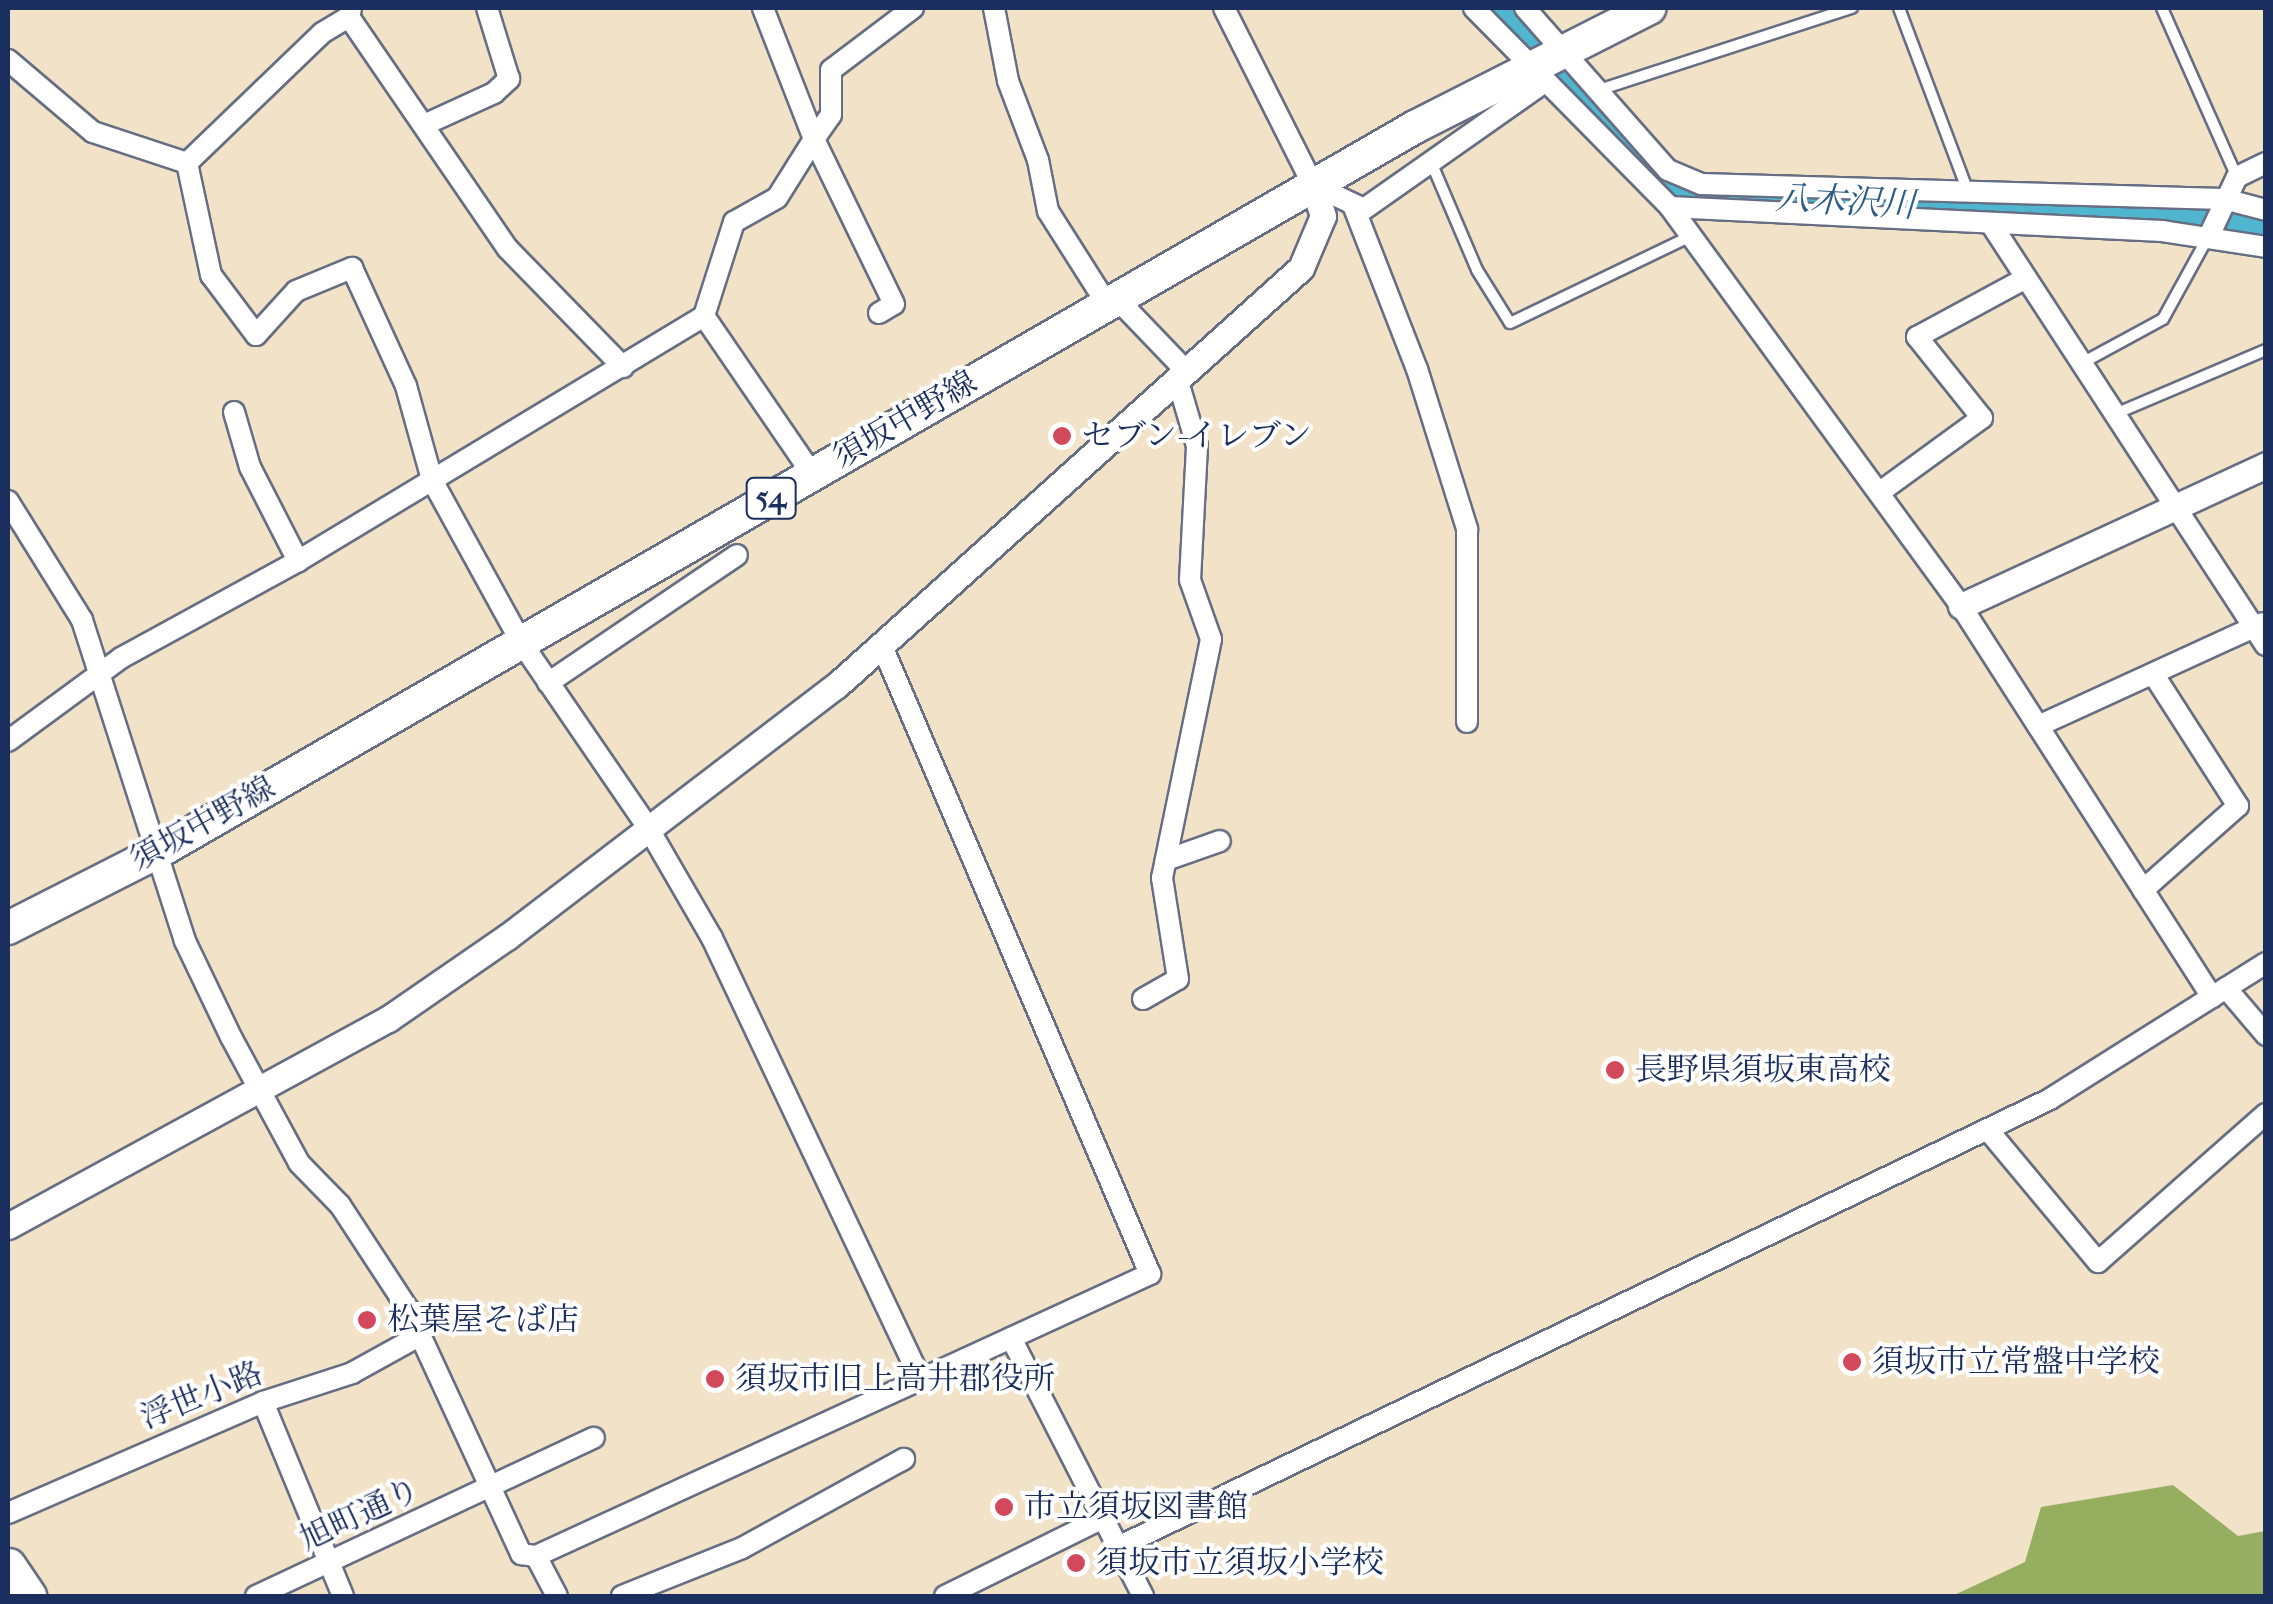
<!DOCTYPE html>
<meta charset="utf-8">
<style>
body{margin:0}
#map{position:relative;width:2273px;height:1604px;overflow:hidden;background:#f2e2c7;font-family:"IM FELL French Canon","Noto Serif JP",serif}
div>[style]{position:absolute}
.forest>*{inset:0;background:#95ae60}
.river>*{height:38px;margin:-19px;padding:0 19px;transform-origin:19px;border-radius:19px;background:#50b5cf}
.roads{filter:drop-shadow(2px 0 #666e83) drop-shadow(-2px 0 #666e83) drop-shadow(0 2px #666e83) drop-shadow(0 -2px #666e83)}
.service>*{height:10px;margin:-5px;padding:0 5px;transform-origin:5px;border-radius:5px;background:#fff}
.minor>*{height:20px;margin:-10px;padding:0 10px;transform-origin:10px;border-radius:10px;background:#fff}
.tertiary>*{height:25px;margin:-12.5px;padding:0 12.5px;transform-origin:12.5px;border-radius:12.5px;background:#fff}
.primary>*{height:32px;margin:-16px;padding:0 16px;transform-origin:16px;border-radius:16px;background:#fff}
.trunk>*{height:35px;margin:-17.5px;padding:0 17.5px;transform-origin:17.5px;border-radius:17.5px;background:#fff}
.dots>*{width:28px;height:28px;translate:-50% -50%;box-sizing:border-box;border:5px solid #fff;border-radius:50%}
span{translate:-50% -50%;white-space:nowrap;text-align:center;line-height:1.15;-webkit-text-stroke:8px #fff;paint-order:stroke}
.shield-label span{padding:2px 8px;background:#fff;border:2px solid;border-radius:8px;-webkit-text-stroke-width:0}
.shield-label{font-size:30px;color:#1b2f5e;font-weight:700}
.street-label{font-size:32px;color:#1b2f5e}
.poi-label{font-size:32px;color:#1b2f5e}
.left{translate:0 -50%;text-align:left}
.water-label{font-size:35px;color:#2e5e86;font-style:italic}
.frame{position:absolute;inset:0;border:10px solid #1b2f5e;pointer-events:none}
</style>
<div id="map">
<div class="forest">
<i style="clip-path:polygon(2173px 1485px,2238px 1536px,2265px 1531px,2265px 1596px,1952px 1596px,2025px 1562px,2041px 1507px)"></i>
</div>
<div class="river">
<i style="left:1504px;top:8px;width:204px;rotate:48.2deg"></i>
<i style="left:1640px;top:160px;width:53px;rotate:37.3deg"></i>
<i style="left:1682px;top:192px;width:191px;rotate:4.2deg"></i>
<i style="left:1872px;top:206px;width:199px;rotate:0.9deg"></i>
<i style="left:2071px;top:209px;width:196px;rotate:5.3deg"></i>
</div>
<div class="roads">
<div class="service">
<i style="left:1899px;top:8px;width:193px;rotate:69.4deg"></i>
<i style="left:2162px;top:8px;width:185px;rotate:66.1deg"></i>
<i style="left:1599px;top:90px;width:266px;rotate:-18deg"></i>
<i style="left:1431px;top:162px;width:117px;rotate:66.9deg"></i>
<i style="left:1477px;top:270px;width:62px;rotate:58.1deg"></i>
<i style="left:1510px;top:323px;width:201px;rotate:-25.7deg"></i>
<i style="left:2082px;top:363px;width:92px;rotate:-28.5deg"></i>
<i style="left:2163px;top:319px;width:91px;rotate:-61.2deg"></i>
<i style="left:2115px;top:414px;width:164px;rotate:-23deg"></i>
</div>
<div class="minor">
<i style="left:994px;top:8px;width:74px;rotate:79.1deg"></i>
<i style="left:1008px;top:81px;width:85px;rotate:69.2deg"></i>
<i style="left:1038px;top:160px;width:52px;rotate:78.9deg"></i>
<i style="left:1048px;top:211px;width:110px;rotate:57.6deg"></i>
<i style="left:1224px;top:8px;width:198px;rotate:63.3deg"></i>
<i style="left:1313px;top:185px;width:56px;rotate:25.2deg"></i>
<i style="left:1364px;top:209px;width:219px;rotate:-35.1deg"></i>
<i style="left:1474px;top:8px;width:279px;rotate:45.4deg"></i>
<i style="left:1670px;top:207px;width:494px;rotate:53.9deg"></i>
<i style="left:1961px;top:606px;width:465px;rotate:57.3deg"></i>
<i style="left:1525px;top:8px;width:216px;rotate:48.6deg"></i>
<i style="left:1668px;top:170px;width:36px;rotate:23deg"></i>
<i style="left:1701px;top:184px;width:523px;rotate:1.64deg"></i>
<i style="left:2224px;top:199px;width:43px;rotate:14.7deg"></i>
<i style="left:349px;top:17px;width:281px;rotate:55.6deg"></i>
<i style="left:508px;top:249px;width:165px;rotate:45.7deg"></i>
<i style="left:8px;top:60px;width:111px;rotate:40.3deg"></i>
<i style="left:93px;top:132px;width:99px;rotate:18.3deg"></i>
<i style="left:187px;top:163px;width:187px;rotate:-43.9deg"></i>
<i style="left:322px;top:33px;width:31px;rotate:-31deg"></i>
<i style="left:349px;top:17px;width:9px;rotate:-77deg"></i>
<i style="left:426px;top:124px;width:75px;rotate:-24.5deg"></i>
<i style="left:494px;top:93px;width:21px;rotate:-43deg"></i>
<i style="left:509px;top:79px;width:74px;rotate:-107.2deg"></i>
<i style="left:187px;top:163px;width:115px;rotate:77.9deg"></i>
<i style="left:211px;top:275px;width:75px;rotate:53.1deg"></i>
<i style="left:256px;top:335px;width:59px;rotate:-47.7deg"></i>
<i style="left:296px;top:291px;width:61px;rotate:-22.3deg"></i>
<i style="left:352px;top:268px;width:130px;rotate:65.4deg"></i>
<i style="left:406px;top:386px;width:98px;rotate:74.5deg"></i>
<i style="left:432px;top:480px;width:185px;rotate:61.2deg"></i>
<i style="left:521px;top:642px;width:223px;rotate:55.6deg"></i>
<i style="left:647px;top:826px;width:129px;rotate:59.9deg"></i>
<i style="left:712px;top:938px;width:487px;rotate:64.7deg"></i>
<i style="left:1353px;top:205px;width:176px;rotate:68.7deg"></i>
<i style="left:1417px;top:369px;width:168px;rotate:72.6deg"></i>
<i style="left:1467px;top:529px;width:193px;rotate:90deg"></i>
<i style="left:1670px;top:207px;width:493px;rotate:2.8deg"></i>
<i style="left:2162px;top:231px;width:105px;rotate:8.7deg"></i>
<i style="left:1993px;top:227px;width:499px;rotate:56.9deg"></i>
<i style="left:2208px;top:238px;width:68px;rotate:-64.6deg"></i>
<i style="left:2237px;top:177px;width:32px;rotate:-26deg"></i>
<i style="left:1117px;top:299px;width:98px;rotate:46.2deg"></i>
<i style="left:879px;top:313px;width:17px;rotate:-31deg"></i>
<i style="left:894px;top:304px;width:183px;rotate:-115.9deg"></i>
<i style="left:814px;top:139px;width:29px;rotate:-55deg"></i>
<i style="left:831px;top:115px;width:45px;rotate:-90deg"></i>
<i style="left:831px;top:70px;width:103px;rotate:-37.1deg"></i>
<i style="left:704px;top:316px;width:191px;rotate:55.6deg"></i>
<i style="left:234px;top:412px;width:57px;rotate:73.8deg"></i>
<i style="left:250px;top:467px;width:106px;rotate:62.9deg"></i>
<i style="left:1880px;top:492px;width:126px;rotate:-36deg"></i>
<i style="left:1982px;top:418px;width:104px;rotate:-128.7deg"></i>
<i style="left:1917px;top:337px;width:124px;rotate:-28.4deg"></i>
<i style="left:8px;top:501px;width:140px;rotate:58.1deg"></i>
<i style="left:82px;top:620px;width:337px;rotate:72.2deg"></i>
<i style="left:185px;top:941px;width:106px;rotate:64.4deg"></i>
<i style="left:231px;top:1037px;width:143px;rotate:61.6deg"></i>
<i style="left:299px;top:1163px;width:59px;rotate:45.7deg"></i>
<i style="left:340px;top:1205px;width:124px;rotate:56.8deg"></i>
<i style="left:408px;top:1309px;width:270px;rotate:65.2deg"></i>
<i style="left:521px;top:1554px;width:15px;rotate:8deg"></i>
<i style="left:536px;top:1556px;width:676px;rotate:-24.67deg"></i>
<i style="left:1150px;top:1274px;width:683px;rotate:-113.11deg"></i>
<i style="left:548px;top:683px;width:228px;rotate:-34.1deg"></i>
<i style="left:2038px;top:726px;width:247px;rotate:-24.6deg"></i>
<i style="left:8px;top:741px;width:140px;rotate:-36.3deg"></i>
<i style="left:121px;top:658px;width:202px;rotate:-28.7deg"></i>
<i style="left:298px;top:561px;width:474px;rotate:-31.1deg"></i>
<i style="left:704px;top:316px;width:99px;rotate:-72.3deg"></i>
<i style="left:734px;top:222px;width:49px;rotate:-29.2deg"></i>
<i style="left:777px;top:198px;width:70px;rotate:-57.9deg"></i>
<i style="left:814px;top:139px;width:141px;rotate:-111.3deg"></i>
<i style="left:1166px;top:860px;width:57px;rotate:-19.4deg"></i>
<i style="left:2143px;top:890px;width:127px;rotate:-41.5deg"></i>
<i style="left:2238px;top:806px;width:156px;rotate:-122.7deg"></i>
<i style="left:2226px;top:988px;width:62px;rotate:49.6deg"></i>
<i style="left:1143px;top:999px;width:40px;rotate:-29.7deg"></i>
<i style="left:1178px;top:979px;width:102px;rotate:-99deg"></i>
<i style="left:1162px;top:878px;width:244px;rotate:-78.4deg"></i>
<i style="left:1211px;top:639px;width:63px;rotate:-109.6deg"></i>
<i style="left:1190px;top:580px;width:134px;rotate:-87deg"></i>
<i style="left:1197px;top:446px;width:71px;rotate:-106.4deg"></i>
<i style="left:1988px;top:1130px;width:172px;rotate:50.2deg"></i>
<i style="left:2098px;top:1262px;width:224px;rotate:-41.4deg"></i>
<i style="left:1011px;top:1338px;width:290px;rotate:62.9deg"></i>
<i style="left:263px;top:1402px;width:210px;rotate:67.6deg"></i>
<i style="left:8px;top:1513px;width:278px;rotate:-23.5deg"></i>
<i style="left:263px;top:1402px;width:94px;rotate:-18deg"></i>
<i style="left:352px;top:1373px;width:77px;rotate:-28.9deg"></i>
<i style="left:1116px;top:1548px;width:1036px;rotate:-25.67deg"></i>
<i style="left:2050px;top:1099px;width:255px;rotate:-32.2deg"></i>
<i style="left:536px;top:1556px;width:45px;rotate:62.3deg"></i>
<i style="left:256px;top:1596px;width:373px;rotate:-25.1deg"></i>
<i style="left:622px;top:1596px;width:129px;rotate:-21.8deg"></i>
<i style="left:742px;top:1548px;width:185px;rotate:-28.8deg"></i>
<i style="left:945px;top:1596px;width:174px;rotate:-26.3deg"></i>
</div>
<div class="tertiary">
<i style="left:1961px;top:606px;width:336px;rotate:-24.8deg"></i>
<i style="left:8px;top:1226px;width:433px;rotate:-28.6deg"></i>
<i style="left:388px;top:1019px;width:145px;rotate:-34.6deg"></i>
<i style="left:507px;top:937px;width:415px;rotate:-37.4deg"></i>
<i style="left:837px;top:685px;width:624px;rotate:-41.95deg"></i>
<i style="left:1301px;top:268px;width:56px;rotate:-67.1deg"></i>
<i style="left:1323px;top:216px;width:33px;rotate:-108deg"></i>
</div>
<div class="primary">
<i style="left:8px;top:928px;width:170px;rotate:-26.9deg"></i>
<i style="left:160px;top:851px;width:1449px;rotate:-29.98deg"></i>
<i style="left:1415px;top:127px;width:263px;rotate:-26.9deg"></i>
</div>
<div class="trunk">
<i style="left:8px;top:1566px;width:36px;rotate:56deg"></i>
</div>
</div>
<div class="dots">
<i style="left:1062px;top:436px;background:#d1495b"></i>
<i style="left:1615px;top:1070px;background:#d1495b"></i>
<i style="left:367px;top:1320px;background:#d1495b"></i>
<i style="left:1852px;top:1362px;background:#d1495b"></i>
<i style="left:715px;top:1379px;background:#d1495b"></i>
<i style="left:1004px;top:1507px;background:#d1495b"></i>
<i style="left:1076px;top:1563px;background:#d1495b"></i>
</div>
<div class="shield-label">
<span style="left:771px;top:498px">54</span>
</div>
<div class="street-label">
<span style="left:905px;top:420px;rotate:-30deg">須坂中野線</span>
<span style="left:203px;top:824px;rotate:-29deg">須坂中野線</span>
<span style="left:202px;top:1396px;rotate:-22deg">浮世小路</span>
<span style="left:360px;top:1515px;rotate:-25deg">旭町通り</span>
</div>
<div class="poi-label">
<span class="left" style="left:1082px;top:436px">セブン-イレブン</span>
<span class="left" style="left:1635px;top:1070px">長野県須坂東高校</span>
<span class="left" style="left:387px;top:1320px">松葉屋そば店</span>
<span class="left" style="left:1872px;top:1362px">須坂市立常盤中学校</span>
<span class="left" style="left:735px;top:1379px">須坂市旧上高井郡役所</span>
<span class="left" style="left:1024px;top:1507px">市立須坂図書館</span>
<span class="left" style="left:1096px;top:1563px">須坂市立須坂小学校</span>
</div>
<div class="water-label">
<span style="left:1845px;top:202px;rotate:3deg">八木沢川</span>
</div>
<div class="frame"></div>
</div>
